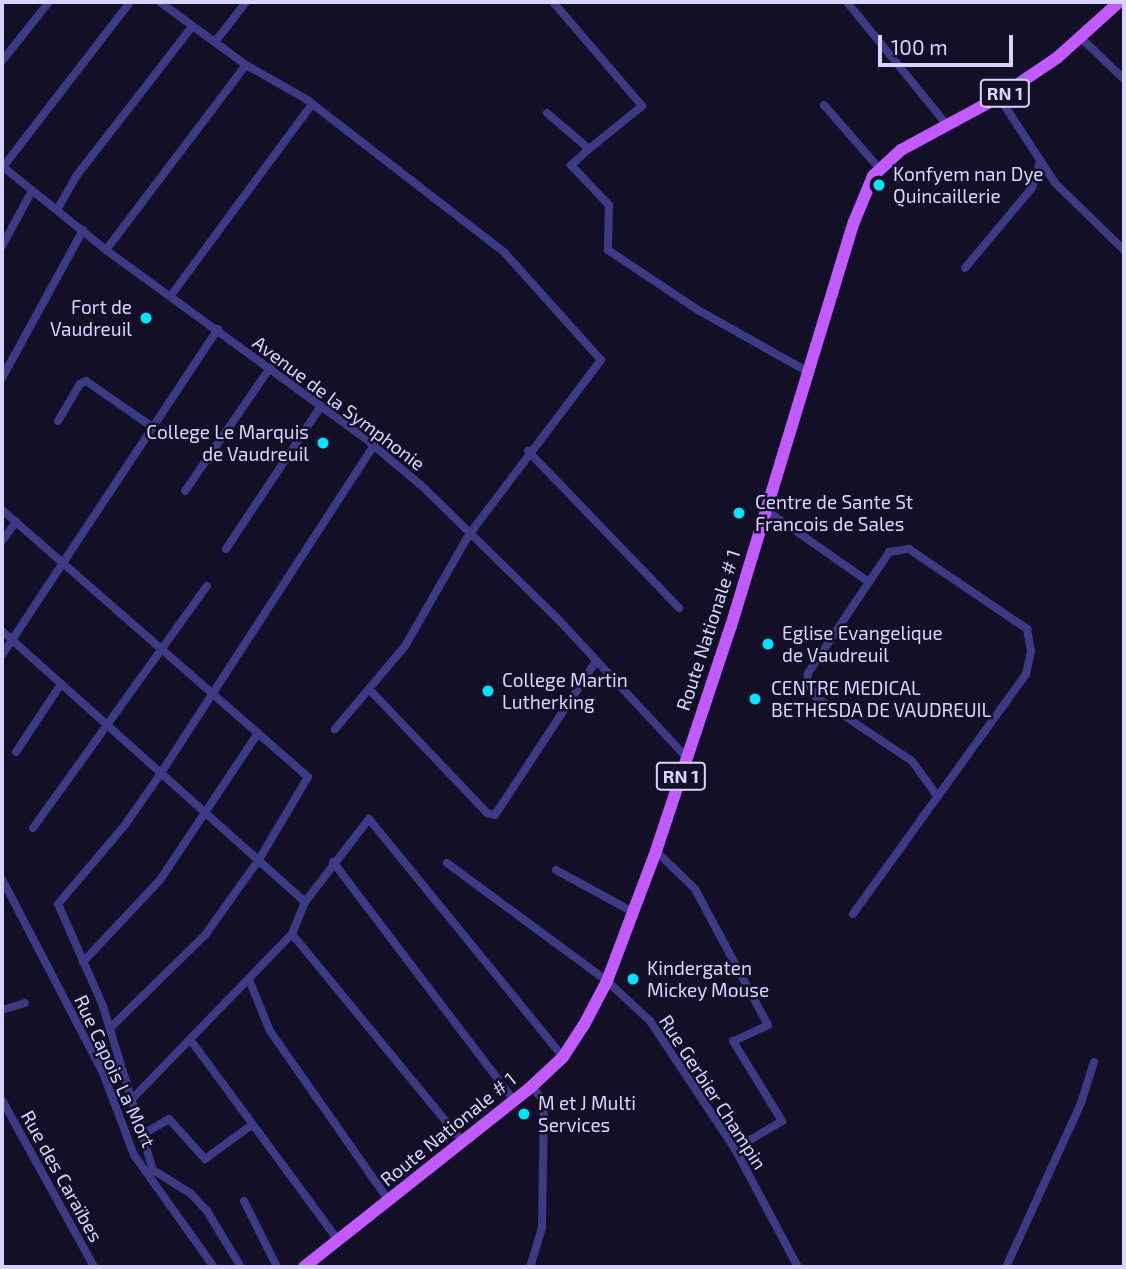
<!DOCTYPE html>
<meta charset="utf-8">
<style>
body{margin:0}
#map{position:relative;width:1126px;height:1269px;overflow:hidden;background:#130f26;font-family:"Exo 2",sans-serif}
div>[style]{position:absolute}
.street>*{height:8px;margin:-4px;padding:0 4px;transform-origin:4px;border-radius:4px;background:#3d3a85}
.primary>*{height:12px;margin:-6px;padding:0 6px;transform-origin:6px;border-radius:6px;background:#c25bff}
.dots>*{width:19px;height:19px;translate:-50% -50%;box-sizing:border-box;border:4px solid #130f26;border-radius:50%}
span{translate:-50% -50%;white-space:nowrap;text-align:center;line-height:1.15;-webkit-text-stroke:5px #130f26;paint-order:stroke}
.shield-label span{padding:2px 5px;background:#130f26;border:2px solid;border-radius:5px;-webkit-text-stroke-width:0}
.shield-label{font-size:18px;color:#d9d4ff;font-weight:700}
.poi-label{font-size:19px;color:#d9d4ff}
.left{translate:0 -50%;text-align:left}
.right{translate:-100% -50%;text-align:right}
.street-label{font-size:19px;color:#d9d4ff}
.frame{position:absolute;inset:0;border:4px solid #d9d4ff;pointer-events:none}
.scale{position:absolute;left:878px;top:35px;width:135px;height:32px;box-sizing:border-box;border:4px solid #d9d4ff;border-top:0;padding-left:9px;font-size:21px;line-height:24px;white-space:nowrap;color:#d9d4ff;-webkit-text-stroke:5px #130f26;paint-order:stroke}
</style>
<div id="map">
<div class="street">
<i style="left:160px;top:2px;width:107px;rotate:36.2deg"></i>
<i style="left:246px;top:65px;width:69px;rotate:29.5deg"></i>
<i style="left:306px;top:99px;width:250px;rotate:37.7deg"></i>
<i style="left:504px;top:252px;width:145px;rotate:48.1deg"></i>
<i style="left:601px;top:360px;width:217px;rotate:127.1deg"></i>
<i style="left:470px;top:533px;width:130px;rotate:119.9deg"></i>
<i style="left:405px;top:646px;width:109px;rotate:130.1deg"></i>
<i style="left:553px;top:2px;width:137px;rotate:49.4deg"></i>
<i style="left:642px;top:106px;width:68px;rotate:140.9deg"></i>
<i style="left:847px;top:2px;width:157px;rotate:50.9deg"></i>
<i style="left:1082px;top:39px;width:58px;rotate:43.6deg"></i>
<i style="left:215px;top:42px;width:51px;rotate:-52.2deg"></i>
<i style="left:2px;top:61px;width:75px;rotate:-51.5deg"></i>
<i style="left:999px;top:97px;width:103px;rotate:56.9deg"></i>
<i style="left:1055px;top:183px;width:96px;rotate:44.2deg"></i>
<i style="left:824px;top:105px;width:84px;rotate:48.9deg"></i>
<i style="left:547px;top:113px;width:55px;rotate:40.6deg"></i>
<i style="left:589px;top:149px;width:24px;rotate:138deg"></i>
<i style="left:571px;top:165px;width:55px;rotate:46.5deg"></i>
<i style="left:609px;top:205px;width:45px;rotate:91.3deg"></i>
<i style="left:608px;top:250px;width:108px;rotate:33.7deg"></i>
<i style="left:698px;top:310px;width:126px;rotate:29.4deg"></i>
<i style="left:2px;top:166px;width:134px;rotate:38.9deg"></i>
<i style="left:106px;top:250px;width:315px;rotate:36deg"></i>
<i style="left:361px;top:435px;width:80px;rotate:39.9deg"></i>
<i style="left:422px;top:486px;width:187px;rotate:44.4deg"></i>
<i style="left:556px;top:617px;width:192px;rotate:47.1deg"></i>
<i style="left:3px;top:167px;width:208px;rotate:-52.4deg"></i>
<i style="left:58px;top:208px;width:38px;rotate:-60deg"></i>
<i style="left:77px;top:175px;width:187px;rotate:-52.2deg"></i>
<i style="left:2px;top:246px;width:63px;rotate:-61.4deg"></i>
<i style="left:106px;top:250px;width:232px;rotate:-52.9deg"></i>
<i style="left:965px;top:268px;width:104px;rotate:-50.1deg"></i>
<i style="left:1032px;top:188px;width:28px;rotate:-73deg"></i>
<i style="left:172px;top:294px;width:236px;rotate:-53.6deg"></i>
<i style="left:2px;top:378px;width:169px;rotate:-61.3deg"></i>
<i style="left:58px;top:421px;width:43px;rotate:-59.3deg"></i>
<i style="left:80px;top:384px;width:7px;rotate:-27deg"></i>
<i style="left:86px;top:381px;width:79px;rotate:34.7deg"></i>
<i style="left:528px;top:451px;width:218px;rotate:46.1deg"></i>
<i style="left:185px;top:491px;width:150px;rotate:-55.4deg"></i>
<i style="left:2px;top:510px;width:406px;rotate:41.1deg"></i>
<i style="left:308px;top:777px;width:94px;rotate:120.7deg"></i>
<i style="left:260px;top:858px;width:95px;rotate:125.5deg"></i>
<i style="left:205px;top:935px;width:133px;rotate:135.6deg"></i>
<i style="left:766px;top:510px;width:126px;rotate:35deg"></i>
<i style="left:869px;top:582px;width:36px;rotate:-56deg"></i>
<i style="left:889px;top:552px;width:20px;rotate:-9deg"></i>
<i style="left:909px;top:549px;width:143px;rotate:34.1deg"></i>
<i style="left:1027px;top:629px;width:22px;rotate:80deg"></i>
<i style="left:1031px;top:651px;width:24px;rotate:102deg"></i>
<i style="left:1026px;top:674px;width:296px;rotate:125.8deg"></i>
<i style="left:2px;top:541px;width:24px;rotate:-54deg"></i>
<i style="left:226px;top:549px;width:172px;rotate:-56.4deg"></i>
<i style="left:869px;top:582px;width:110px;rotate:123.8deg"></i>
<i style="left:808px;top:673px;width:8px;rotate:97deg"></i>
<i style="left:807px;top:681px;width:18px;rotate:61deg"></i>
<i style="left:816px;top:697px;width:115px;rotate:33.7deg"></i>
<i style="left:912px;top:761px;width:44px;rotate:54.2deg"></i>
<i style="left:2px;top:631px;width:407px;rotate:41.8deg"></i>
<i style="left:2px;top:655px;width:391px;rotate:-56.5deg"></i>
<i style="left:369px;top:689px;width:171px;rotate:46.4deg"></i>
<i style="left:487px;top:813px;width:8px;rotate:14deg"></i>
<i style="left:495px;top:815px;width:184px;rotate:-56.7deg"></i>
<i style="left:16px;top:752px;width:82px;rotate:-56.5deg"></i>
<i style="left:33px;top:828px;width:298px;rotate:-54.3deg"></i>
<i style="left:656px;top:851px;width:54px;rotate:44.3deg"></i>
<i style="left:695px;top:889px;width:154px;rotate:61.8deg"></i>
<i style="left:768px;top:1025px;width:38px;rotate:155deg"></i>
<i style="left:733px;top:1041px;width:94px;rotate:58.5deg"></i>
<i style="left:782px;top:1121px;width:55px;rotate:149.2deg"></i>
<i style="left:333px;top:862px;width:298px;rotate:52.8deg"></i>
<i style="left:447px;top:863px;width:199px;rotate:36.4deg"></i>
<i style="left:607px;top:981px;width:59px;rotate:42.9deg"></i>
<i style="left:650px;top:1021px;width:154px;rotate:56.4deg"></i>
<i style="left:735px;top:1149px;width:134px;rotate:61.9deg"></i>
<i style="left:556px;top:870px;width:88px;rotate:28.6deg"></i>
<i style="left:2px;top:879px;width:219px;rotate:62.5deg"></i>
<i style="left:103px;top:1073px;width:88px;rotate:69.3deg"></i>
<i style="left:134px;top:1155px;width:138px;rotate:54.5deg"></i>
<i style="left:292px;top:934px;width:269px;rotate:50.6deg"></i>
<i style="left:83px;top:962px;width:112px;rotate:-46.8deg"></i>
<i style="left:160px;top:880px;width:177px;rotate:-56.3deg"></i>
<i style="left:250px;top:982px;width:53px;rotate:67.8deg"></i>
<i style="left:270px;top:1031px;width:208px;rotate:55deg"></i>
<i style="left:2px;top:1010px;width:24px;rotate:-17deg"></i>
<i style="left:192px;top:1042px;width:246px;rotate:53.6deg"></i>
<i style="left:132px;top:1099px;width:230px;rotate:-45.9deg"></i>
<i style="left:292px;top:934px;width:35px;rotate:-68deg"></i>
<i style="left:305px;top:902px;width:105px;rotate:-52.4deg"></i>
<i style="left:369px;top:819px;width:307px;rotate:50.8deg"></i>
<i style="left:2px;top:1100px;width:191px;rotate:61.1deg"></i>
<i style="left:145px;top:1133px;width:28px;rotate:-30deg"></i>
<i style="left:169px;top:1119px;width:54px;rotate:48deg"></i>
<i style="left:205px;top:1159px;width:59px;rotate:-36.1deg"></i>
<i style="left:244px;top:1201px;width:74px;rotate:63.4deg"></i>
<i style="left:241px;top:1267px;width:66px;rotate:-121.3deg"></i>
<i style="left:207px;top:1211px;width:25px;rotate:-133deg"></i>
<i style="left:190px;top:1193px;width:44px;rotate:-148.1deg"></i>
<i style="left:153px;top:1170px;width:171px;rotate:-107deg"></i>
<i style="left:103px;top:1006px;width:111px;rotate:-113.8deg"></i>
<i style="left:58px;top:904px;width:104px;rotate:-49.7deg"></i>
<i style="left:125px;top:825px;width:63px;rotate:-55.3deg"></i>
<i style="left:161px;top:773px;width:391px;rotate:-57deg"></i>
<i style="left:530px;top:1267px;width:41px;rotate:-72.9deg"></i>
<i style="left:542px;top:1228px;width:126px;rotate:-89.1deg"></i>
<i style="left:544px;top:1102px;width:20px;rotate:-127deg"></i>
<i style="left:1006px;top:1267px;width:180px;rotate:-65.4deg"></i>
<i style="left:1081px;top:1103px;width:43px;rotate:-72.4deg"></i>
</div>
<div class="primary">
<i style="left:304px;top:1267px;width:291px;rotate:-38.4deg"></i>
<i style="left:532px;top:1086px;width:42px;rotate:-43.1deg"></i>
<i style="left:563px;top:1057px;width:38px;rotate:-57deg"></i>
<i style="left:584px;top:1025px;width:50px;rotate:-62.4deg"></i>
<i style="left:607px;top:981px;width:139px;rotate:-69.3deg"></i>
<i style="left:656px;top:851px;width:237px;rotate:-71.6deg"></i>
<i style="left:731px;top:626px;width:422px;rotate:-73.1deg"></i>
<i style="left:854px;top:222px;width:50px;rotate:-67.6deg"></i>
<i style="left:873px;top:176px;width:38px;rotate:-43deg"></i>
<i style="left:901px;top:150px;width:111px;rotate:-28.4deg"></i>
<i style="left:999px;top:97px;width:71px;rotate:-34.1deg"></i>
<i style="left:1058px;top:57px;width:82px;rotate:-42deg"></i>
</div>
<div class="dots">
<i style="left:879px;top:185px;background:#00e5ff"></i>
<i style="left:146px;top:318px;background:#00e5ff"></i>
<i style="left:323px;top:443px;background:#00e5ff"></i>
<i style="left:739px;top:513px;background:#00e5ff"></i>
<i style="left:768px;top:644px;background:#00e5ff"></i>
<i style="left:488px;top:691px;background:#00e5ff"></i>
<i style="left:755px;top:699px;background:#00e5ff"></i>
<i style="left:633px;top:979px;background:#00e5ff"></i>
<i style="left:524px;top:1114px;background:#00e5ff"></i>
</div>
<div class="shield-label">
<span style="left:1005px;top:93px">RN 1</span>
<span style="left:681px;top:776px">RN 1</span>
</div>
<div class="poi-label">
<span class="left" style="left:893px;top:185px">Konfyem nan Dye<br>Quincaillerie</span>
<span class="right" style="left:132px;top:318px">Fort de<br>Vaudreuil</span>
<span class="right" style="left:309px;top:443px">College Le Marquis<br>de Vaudreuil</span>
<span class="left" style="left:755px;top:513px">Centre de Sante St<br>Francois de Sales</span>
<span class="left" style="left:782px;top:644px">Eglise Evangelique<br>de Vaudreuil</span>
<span class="left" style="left:502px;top:691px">College Martin<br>Lutherking</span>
<span class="left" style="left:771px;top:699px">CENTRE MEDICAL<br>BETHESDA DE VAUDREUIL</span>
<span class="left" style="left:647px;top:979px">Kindergaten<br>Mickey Mouse</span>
<span class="left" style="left:538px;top:1114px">M et J Multi<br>Services</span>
</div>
<div class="street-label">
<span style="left:339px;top:403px;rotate:37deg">Avenue de la Symphonie</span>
<span style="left:708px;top:630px;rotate:-72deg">Route Nationale # 1</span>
<span style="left:115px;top:1071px;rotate:65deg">Rue Capois La Mort</span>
<span style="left:713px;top:1092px;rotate:57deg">Rue Gerbier Champin</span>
<span style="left:448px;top:1129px;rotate:-39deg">Route Nationale # 1</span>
<span style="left:62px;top:1176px;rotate:61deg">Rue des Caraïbes</span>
</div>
<div class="frame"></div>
<div class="scale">100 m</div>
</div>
